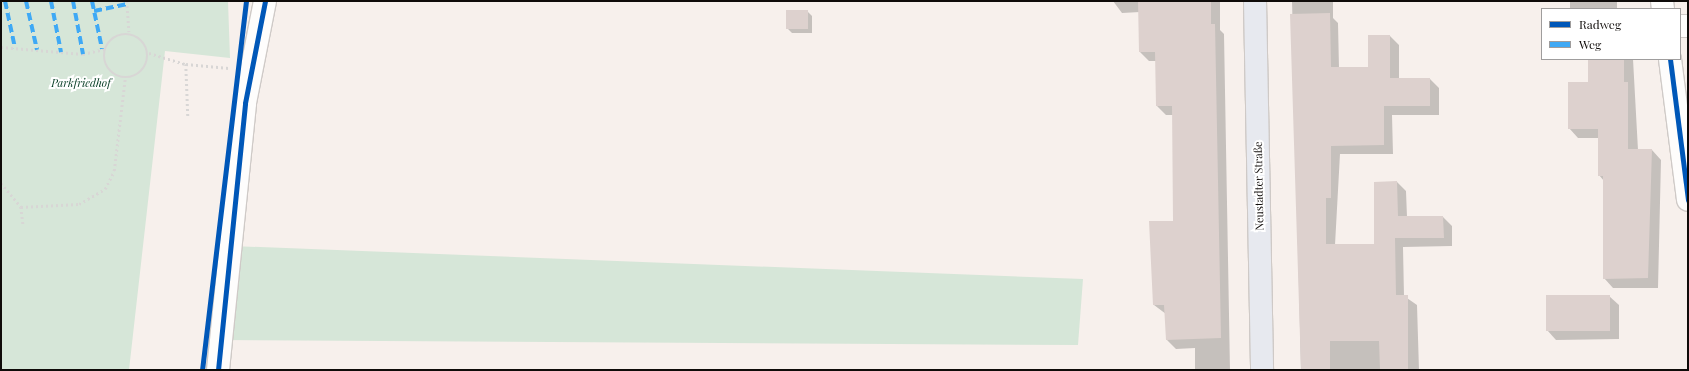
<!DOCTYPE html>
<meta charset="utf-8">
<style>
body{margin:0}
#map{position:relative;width:1689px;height:371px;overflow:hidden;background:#f7f0ec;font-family:"Playfair Display",serif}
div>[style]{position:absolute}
.green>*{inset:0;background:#d6e6d8}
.shadow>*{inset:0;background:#0003;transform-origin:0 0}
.building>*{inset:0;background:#ddd1ce;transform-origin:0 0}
.path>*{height:2.5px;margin-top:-1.25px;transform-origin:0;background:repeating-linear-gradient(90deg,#d8d6d5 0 2px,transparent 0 5px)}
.path>.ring{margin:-1.25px;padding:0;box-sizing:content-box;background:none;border:2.5px solid #d8d6d5;border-radius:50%}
.roads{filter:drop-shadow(1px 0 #cfcac7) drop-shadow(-1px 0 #cfcac7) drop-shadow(0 1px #cfcac7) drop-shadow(0 -1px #cfcac7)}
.minor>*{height:22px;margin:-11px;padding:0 11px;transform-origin:11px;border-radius:11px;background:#fefdfc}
.major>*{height:22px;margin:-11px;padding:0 11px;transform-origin:11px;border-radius:11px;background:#e7e9ef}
.quiet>*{height:4px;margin-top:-2px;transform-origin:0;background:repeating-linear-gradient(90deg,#3fa9f5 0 8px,transparent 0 12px)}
.cycleway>*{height:5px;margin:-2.5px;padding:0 2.5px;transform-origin:2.5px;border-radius:2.5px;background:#0057b8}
span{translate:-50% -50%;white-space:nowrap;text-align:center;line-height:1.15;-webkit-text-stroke:4px #fff;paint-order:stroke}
.park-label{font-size:11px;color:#053c23;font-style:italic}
.street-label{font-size:11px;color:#0f0b09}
.frame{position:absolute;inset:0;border:2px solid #0f0b09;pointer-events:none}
.legend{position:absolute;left:1541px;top:8px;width:140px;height:52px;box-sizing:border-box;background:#fff;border:1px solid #9f9d9d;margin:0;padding:5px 7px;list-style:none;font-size:12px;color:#0f0b09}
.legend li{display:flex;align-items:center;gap:8px;height:20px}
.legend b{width:20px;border:1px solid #9f9d9d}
</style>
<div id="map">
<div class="green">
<i style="clip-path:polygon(1px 1px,228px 1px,230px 58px,165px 51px,129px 370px,1px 370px)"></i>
<i style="clip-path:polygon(232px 246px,1083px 279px,1078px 345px,221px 340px)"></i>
</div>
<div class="shadow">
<i style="clip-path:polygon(1113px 1px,1220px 1px,1220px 30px,1224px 34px,1230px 370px,1195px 370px,1195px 348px,1176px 349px,1167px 340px,1166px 314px,1154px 305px,1174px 222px,1173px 115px,1166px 115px,1157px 106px,1156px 61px,1149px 61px,1140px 52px,1140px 12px,1122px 13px)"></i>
<i style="clip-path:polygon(1292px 1px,1333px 1px,1333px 18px,1338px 23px,1339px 68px,1369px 68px,1390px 36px,1399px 45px,1399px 79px,1430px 79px,1439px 88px,1439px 115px,1392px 115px,1393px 154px,1340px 154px,1335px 245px,1375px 245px,1375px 183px,1397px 182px,1406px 191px,1407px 217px,1443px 217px,1452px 226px,1452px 246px,1403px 247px,1404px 296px,1417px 305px,1419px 370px,1301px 370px)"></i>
<i style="left:1570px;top:1px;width:47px;height:8px"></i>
<i style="clip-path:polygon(807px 11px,812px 16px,812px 33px,792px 33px,787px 28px)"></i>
<i style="clip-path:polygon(1589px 59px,1633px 59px,1638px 150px,1652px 150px,1661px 160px,1658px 288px,1613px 288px,1604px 278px,1604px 181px,1599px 175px,1599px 138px,1578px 138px,1569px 128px,1589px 83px)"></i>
<i style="clip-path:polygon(1609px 296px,1619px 305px,1619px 339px,1556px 340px,1547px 330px)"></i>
</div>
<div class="building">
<i style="clip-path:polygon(1138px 1px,1211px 1px,1211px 24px,1215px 24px,1221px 338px,1166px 340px,1164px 305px,1153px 305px,1149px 221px,1173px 221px,1172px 106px,1156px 106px,1155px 52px,1139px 52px)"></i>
<i style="left:786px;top:10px;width:22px;height:19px"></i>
<i style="clip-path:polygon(1330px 13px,1331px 67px,1368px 67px,1368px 35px,1390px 35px,1390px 78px,1430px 78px,1430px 106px,1384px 106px,1384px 145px,1331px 146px,1331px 198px,1326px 198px,1326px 244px,1374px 244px,1374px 182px,1397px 181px,1398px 216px,1443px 216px,1444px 238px,1395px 238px,1396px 295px,1408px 295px,1408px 370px,1380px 370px,1379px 341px,1330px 341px,1330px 370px,1301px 370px,1290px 14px)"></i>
<i style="clip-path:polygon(1588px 59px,1624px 59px,1624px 82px,1628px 82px,1628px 149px,1652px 149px,1648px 278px,1603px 279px,1603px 176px,1598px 176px,1598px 129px,1568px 129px,1568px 82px,1588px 82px)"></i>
<i style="left:1546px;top:295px;width:64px;height:36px"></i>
</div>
<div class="path">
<i style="left:127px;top:1px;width:31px;rotate:86deg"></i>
<i class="ring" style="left:104px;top:34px;width:41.5px;height:41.5px"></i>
<i style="left:1px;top:47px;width:82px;rotate:4.9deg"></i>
<i style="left:83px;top:54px;width:22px;rotate:-13deg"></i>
<i style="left:149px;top:53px;width:39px;rotate:17deg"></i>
<i style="left:186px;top:64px;width:43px;rotate:5.3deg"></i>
<i style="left:186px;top:64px;width:52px;rotate:87.8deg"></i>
<i style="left:1px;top:183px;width:31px;rotate:50deg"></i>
<i style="left:21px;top:207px;width:17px;rotate:83deg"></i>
<i style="left:21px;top:207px;width:58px;rotate:-3deg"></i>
<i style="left:79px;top:204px;width:30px;rotate:-30deg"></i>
<i style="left:105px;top:189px;width:20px;rotate:-63deg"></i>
<i style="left:114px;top:171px;width:93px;rotate:-83.2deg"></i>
</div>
<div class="roads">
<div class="minor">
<i style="left:1662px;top:1px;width:8px;rotate:83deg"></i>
<i style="left:1680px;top:26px;width:8px"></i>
<i style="left:1670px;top:59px;width:142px;rotate:82.7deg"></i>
<i style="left:218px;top:370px;width:268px;rotate:-84.2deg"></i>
<i style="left:245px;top:103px;width:104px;rotate:-78.9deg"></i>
</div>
<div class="major">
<i style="left:1255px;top:1px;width:369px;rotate:88.9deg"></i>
</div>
</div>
<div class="quiet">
<i style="left:5px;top:1px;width:48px;rotate:78deg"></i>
<i style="left:26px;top:1px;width:50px;rotate:77.3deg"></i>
<i style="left:51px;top:1px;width:52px;rotate:78.9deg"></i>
<i style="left:73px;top:1px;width:54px;rotate:79.3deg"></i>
<i style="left:92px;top:1px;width:49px;rotate:78.2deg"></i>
<i style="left:94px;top:11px;width:34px;rotate:-12deg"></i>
</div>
<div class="cycleway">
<i style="left:1670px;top:59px;width:142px;rotate:82.7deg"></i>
<i style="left:202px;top:370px;width:372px;rotate:-83.2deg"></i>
<i style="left:218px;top:370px;width:268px;rotate:-84.2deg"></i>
<i style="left:245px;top:103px;width:104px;rotate:-78.9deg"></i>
</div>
<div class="park-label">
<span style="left:81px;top:83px">Parkfriedhof</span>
</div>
<div class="street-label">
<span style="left:1259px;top:186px;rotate:-91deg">Neustadter Straße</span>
</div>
<div class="frame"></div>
<ul class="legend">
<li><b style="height:5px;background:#0057b8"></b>Radweg</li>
<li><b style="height:5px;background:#3fa9f5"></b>Weg</li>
</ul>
</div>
